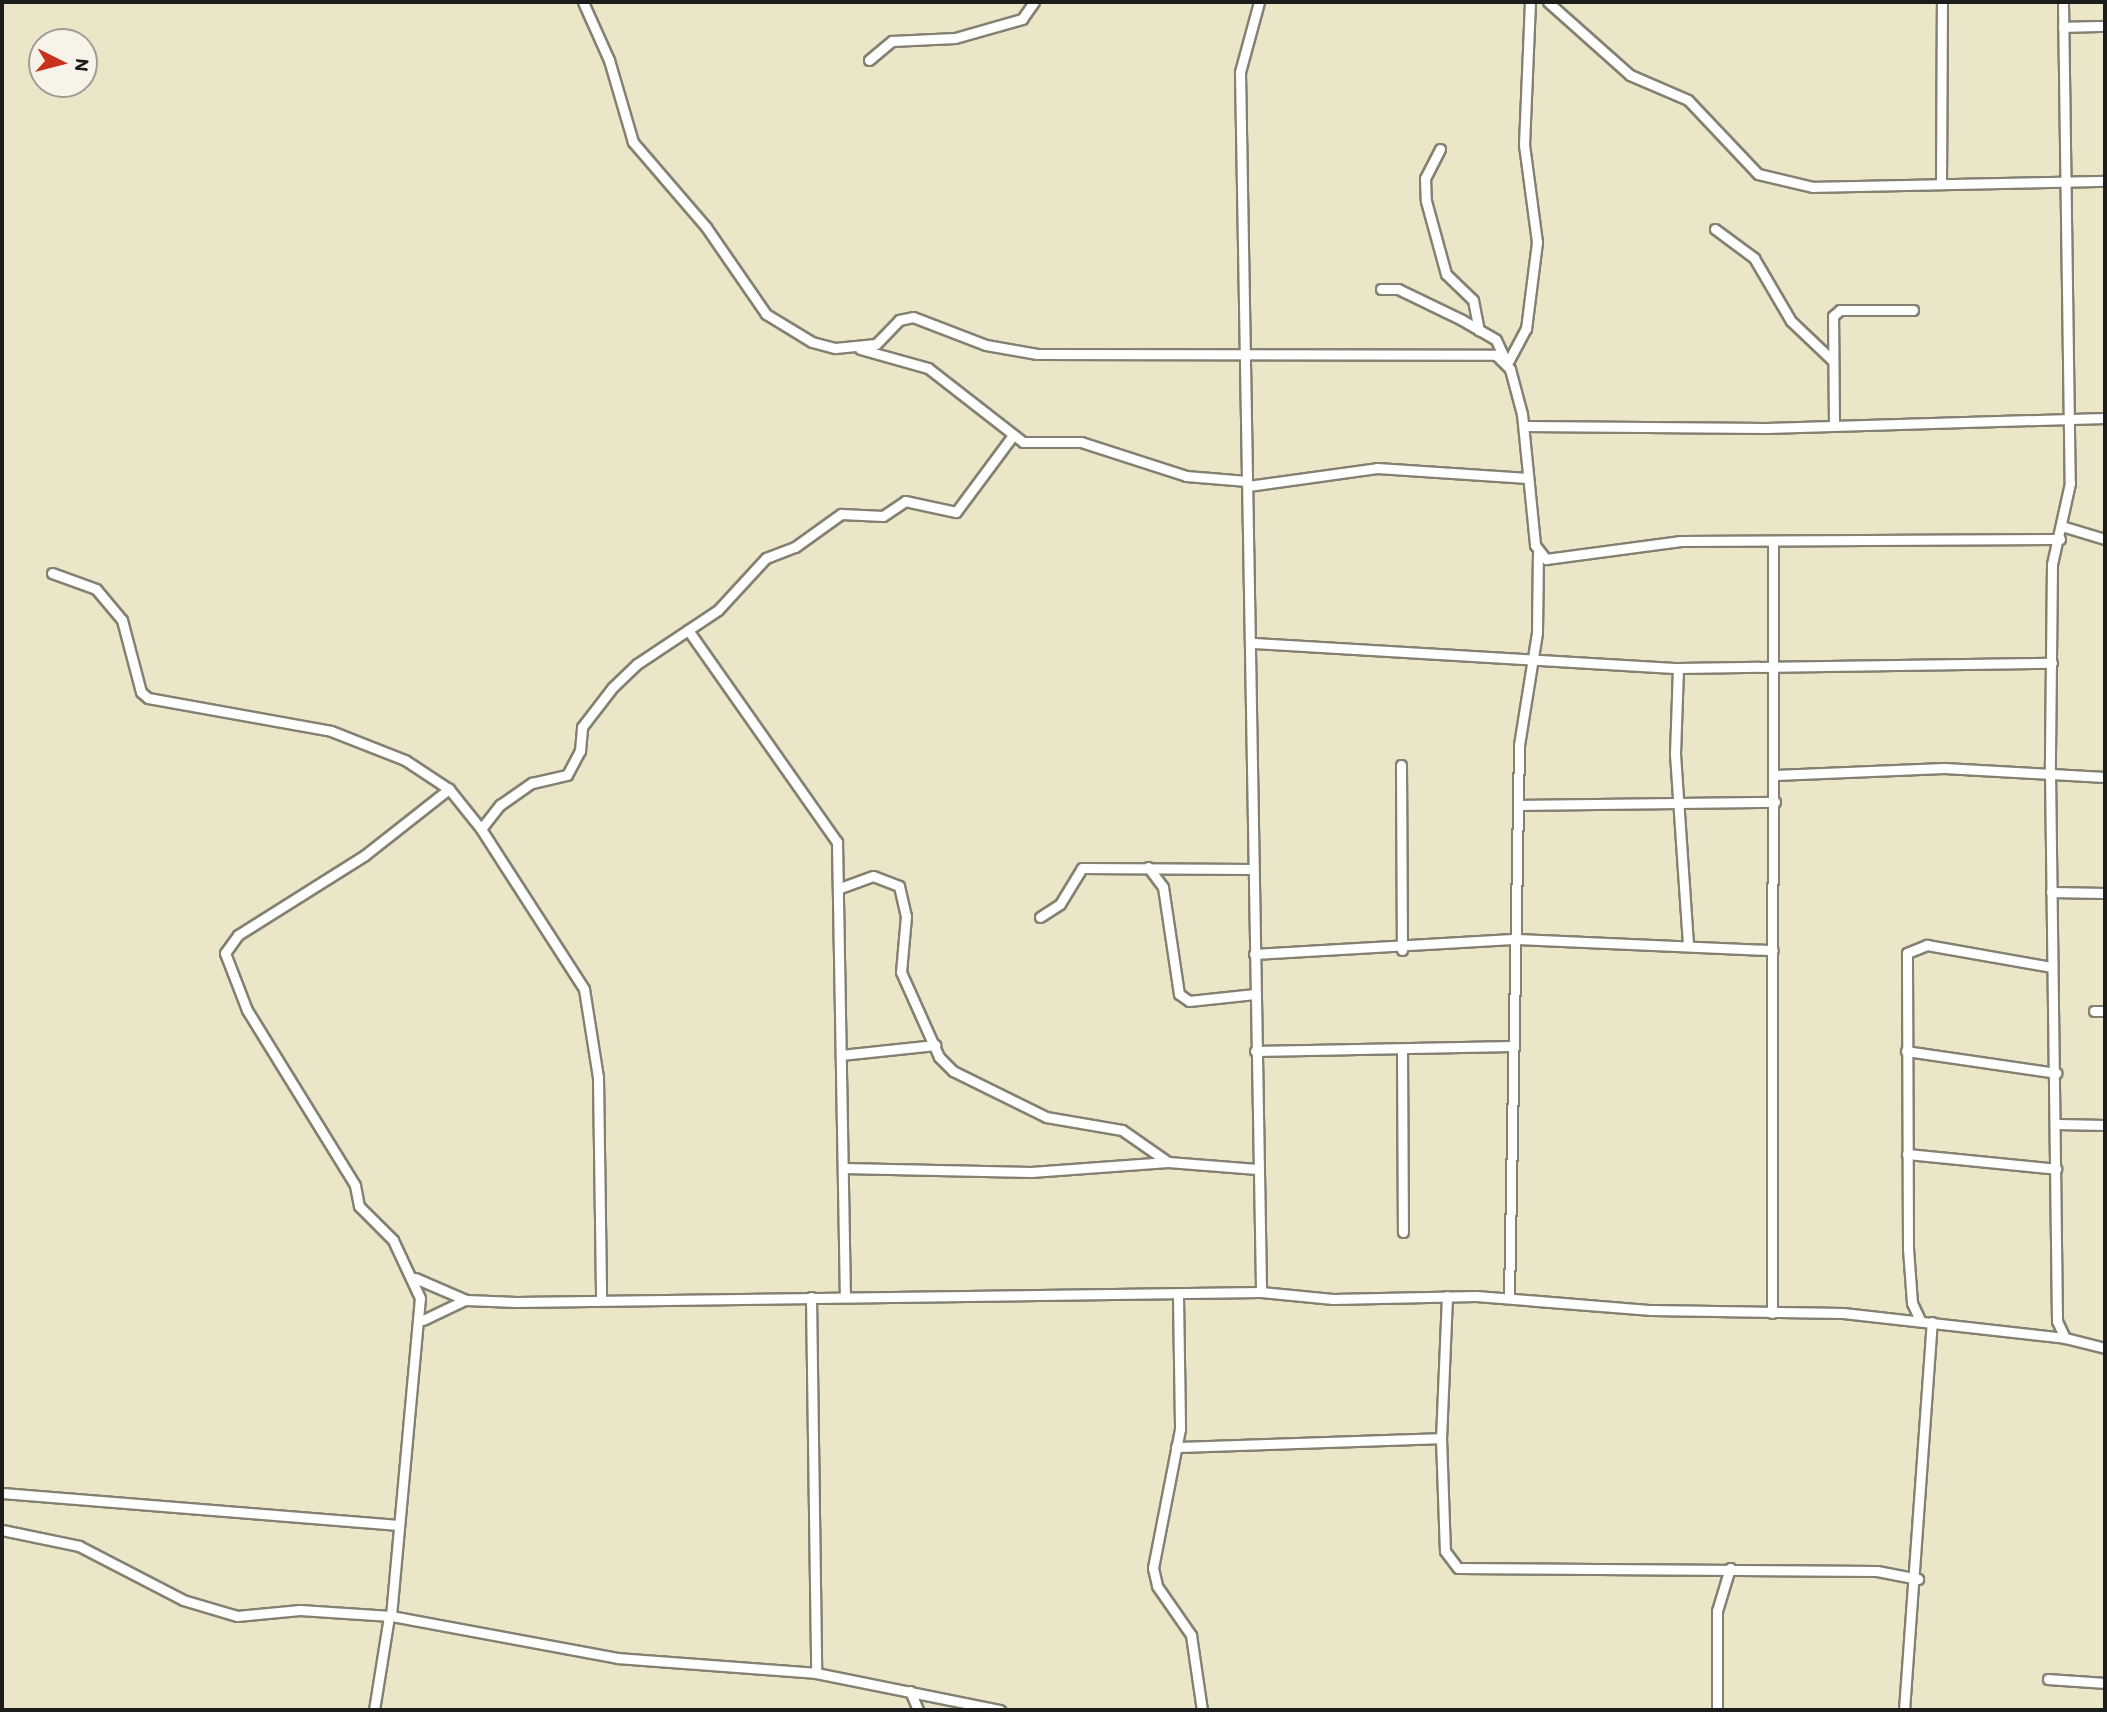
<!DOCTYPE html>
<style>
body{margin:0}
#map{position:relative;width:2107px;height:1712px;overflow:hidden;background:#ece6c9;font-family:Itim,sans-serif}
div>[style]{position:absolute}
.roads{filter:drop-shadow(2px 0 #848172) drop-shadow(-2px 0 #848172) drop-shadow(0 2px #848172) drop-shadow(0 -2px #848172)}
.minor>*{height:9px;margin:-4.5px;padding:0 4.5px;transform-origin:4.5px;border-radius:4.5px;background:#fff}
span{translate:-50% -50%;white-space:nowrap;text-align:center;line-height:1.15;-webkit-text-stroke:5px #f7f3e8;paint-order:stroke}
.frame{position:absolute;inset:0;border:4px solid #1c1c1c;pointer-events:none}
.north{position:absolute;left:28px;top:28px;width:70px;height:70px;box-sizing:border-box;background:#f7f3e8;border:2px solid #9f9d96;border-radius:50%;rotate:96deg;font-size:19px;font-weight:700;line-height:28px;text-align:center;color:#1c1c1c}
.north::after{content:'';display:block;margin:auto;width:24px;height:32px;background:#c8321e;clip-path:polygon(50% 0,100% 100%,50% 72%,0 100%)}
</style>
<div id="map">
<div class="roads">
<div class="minor">
<i style="left:583px;top:2px;width:64px;rotate:65.9deg"></i>
<i style="left:609px;top:60px;width:85px;rotate:73.7deg"></i>
<i style="left:633px;top:142px;width:112px;rotate:49.3deg"></i>
<i style="left:706px;top:227px;width:106px;rotate:55.4deg"></i>
<i style="left:766px;top:314px;width:54px;rotate:31.3deg"></i>
<i style="left:812px;top:342px;width:24px;rotate:15deg"></i>
<i style="left:835px;top:348px;width:41px;rotate:-5.6deg"></i>
<i style="left:876px;top:344px;width:33px;rotate:-46deg"></i>
<i style="left:899px;top:320px;width:14px;rotate:-12deg"></i>
<i style="left:913px;top:317px;width:78px;rotate:21deg"></i>
<i style="left:986px;top:345px;width:52px;rotate:10deg"></i>
<i style="left:1037px;top:354px;width:459px;rotate:0.1deg"></i>
<i style="left:1496px;top:355px;width:20px;rotate:45deg"></i>
<i style="left:1510px;top:369px;width:47px;rotate:75.1deg"></i>
<i style="left:1522px;top:414px;width:132px;rotate:84.3deg"></i>
<i style="left:1535px;top:545px;width:18px;rotate:52deg"></i>
<i style="left:1546px;top:559px;width:136px;rotate:-7.6deg"></i>
<i style="left:1681px;top:541px;width:379px;rotate:-0.3deg"></i>
<i style="left:1259px;top:2px;width:73px;rotate:105.2deg"></i>
<i style="left:1240px;top:72px;width:1220px;rotate:89.01deg"></i>
<i style="left:1548px;top:2px;width:110px;rotate:41.7deg"></i>
<i style="left:1630px;top:75px;width:63px;rotate:23.3deg"></i>
<i style="left:1688px;top:100px;width:102px;rotate:46.6deg"></i>
<i style="left:1758px;top:174px;width:57px;rotate:13.3deg"></i>
<i style="left:1813px;top:187px;width:292px;rotate:-1.2deg"></i>
<i style="left:2063px;top:2px;width:481px;rotate:89.2deg"></i>
<i style="left:2070px;top:483px;width:83px;rotate:102.5deg"></i>
<i style="left:2052px;top:564px;width:207px;rotate:90.6deg"></i>
<i style="left:2050px;top:771px;width:550px;rotate:89.27deg"></i>
<i style="left:2057px;top:1321px;width:19px;rotate:65deg"></i>
<i style="left:2065px;top:1338px;width:41px;rotate:14deg"></i>
<i style="left:2063px;top:27px;width:42px;rotate:-1.4deg"></i>
<i style="left:869px;top:60px;width:30px;rotate:-40deg"></i>
<i style="left:892px;top:41px;width:63px;rotate:-2.7deg"></i>
<i style="left:955px;top:38px;width:70px;rotate:-15.8deg"></i>
<i style="left:1022px;top:19px;width:21px;rotate:-55deg"></i>
<i style="left:1440px;top:149px;width:33px;rotate:117deg"></i>
<i style="left:1425px;top:178px;width:23px;rotate:88deg"></i>
<i style="left:1426px;top:201px;width:76px;rotate:74.7deg"></i>
<i style="left:1446px;top:274px;width:37px;rotate:44deg"></i>
<i style="left:1473px;top:300px;width:31px;rotate:79deg"></i>
<i style="left:1941px;top:184px;width:182px;rotate:-89.7deg"></i>
<i style="left:1715px;top:229px;width:49px;rotate:36.6deg"></i>
<i style="left:1754px;top:258px;width:73px;rotate:59.6deg"></i>
<i style="left:1791px;top:321px;width:57px;rotate:43.6deg"></i>
<i style="left:1381px;top:289px;width:17px"></i>
<i style="left:1398px;top:289px;width:71px;rotate:25.8deg"></i>
<i style="left:1462px;top:320px;width:39px;rotate:30deg"></i>
<i style="left:1496px;top:340px;width:21px;rotate:65deg"></i>
<i style="left:860px;top:349px;width:71px;rotate:15.6deg"></i>
<i style="left:928px;top:368px;width:120px;rotate:37.9deg"></i>
<i style="left:1023px;top:442px;width:58px"></i>
<i style="left:1081px;top:442px;width:110px;rotate:17.9deg"></i>
<i style="left:1186px;top:476px;width:61px;rotate:4.7deg"></i>
<i style="left:1507px;top:364px;width:40px;rotate:-62deg"></i>
<i style="left:1526px;top:329px;width:88px;rotate:-82.8deg"></i>
<i style="left:1537px;top:242px;width:98px;rotate:-97.6deg"></i>
<i style="left:1524px;top:145px;width:143px;rotate:-87.6deg"></i>
<i style="left:1834px;top:425px;width:109px;rotate:-90.5deg"></i>
<i style="left:1833px;top:316px;width:9px;rotate:-41deg"></i>
<i style="left:1840px;top:310px;width:73px"></i>
<i style="left:1525px;top:426px;width:241px;rotate:0.5deg"></i>
<i style="left:1766px;top:428px;width:339px;rotate:-1.7deg"></i>
<i style="left:1248px;top:486px;width:130px;rotate:-7.9deg"></i>
<i style="left:1377px;top:468px;width:151px;rotate:3.8deg"></i>
<i style="left:2065px;top:527px;width:42px;rotate:16.7deg"></i>
<i style="left:52px;top:573px;width:47px;rotate:20deg"></i>
<i style="left:96px;top:589px;width:40px;rotate:50deg"></i>
<i style="left:122px;top:620px;width:74px;rotate:75.2deg"></i>
<i style="left:141px;top:692px;width:9px;rotate:41deg"></i>
<i style="left:148px;top:698px;width:186px;rotate:10.2deg"></i>
<i style="left:331px;top:731px;width:79px;rotate:21.4deg"></i>
<i style="left:405px;top:760px;width:53px;rotate:33.4deg"></i>
<i style="left:449px;top:789px;width:51px;rotate:51.3deg"></i>
<i style="left:481px;top:829px;width:190px;rotate:57.2deg"></i>
<i style="left:584px;top:989px;width:89px;rotate:81deg"></i>
<i style="left:598px;top:1077px;width:222px;rotate:89.2deg"></i>
<i style="left:688px;top:630px;width:259px;rotate:54.9deg"></i>
<i style="left:837px;top:842px;width:453px;rotate:89deg"></i>
<i style="left:1254px;top:643px;width:425px;rotate:3.4deg"></i>
<i style="left:1678px;top:668px;width:374px;rotate:-0.8deg"></i>
<i style="left:1678px;top:668px;width:86px;rotate:92deg"></i>
<i style="left:1675px;top:754px;width:190px;rotate:86.1deg"></i>
<i style="left:1401px;top:765px;width:185px;rotate:89.7deg"></i>
<i style="left:1775px;top:775px;width:169px;rotate:-2.4deg"></i>
<i style="left:1944px;top:768px;width:161px;rotate:3.2deg"></i>
<i style="left:1518px;top:805px;width:257px;rotate:-0.7deg"></i>
<i style="left:481px;top:829px;width:31px;rotate:-52deg"></i>
<i style="left:500px;top:805px;width:39px;rotate:-35deg"></i>
<i style="left:532px;top:783px;width:36px;rotate:-13deg"></i>
<i style="left:567px;top:775px;width:27px;rotate:-62deg"></i>
<i style="left:580px;top:751px;width:24px;rotate:-85deg"></i>
<i style="left:582px;top:727px;width:49px;rotate:-52.4deg"></i>
<i style="left:612px;top:688px;width:35px;rotate:-44deg"></i>
<i style="left:637px;top:664px;width:97px;rotate:-33.7deg"></i>
<i style="left:718px;top:610px;width:71px;rotate:-47.3deg"></i>
<i style="left:766px;top:558px;width:31px;rotate:-21deg"></i>
<i style="left:795px;top:547px;width:57px;rotate:-35.7deg"></i>
<i style="left:841px;top:514px;width:42px;rotate:2.7deg"></i>
<i style="left:883px;top:516px;width:27px;rotate:-34deg"></i>
<i style="left:905px;top:501px;width:52px;rotate:12.2deg"></i>
<i style="left:956px;top:512px;width:92px;rotate:-53.4deg"></i>
<i style="left:1148px;top:867px;width:25px;rotate:53deg"></i>
<i style="left:1163px;top:887px;width:108px;rotate:81.5deg"></i>
<i style="left:1179px;top:994px;width:12px;rotate:35deg"></i>
<i style="left:1189px;top:1001px;width:66px;rotate:-6.1deg"></i>
<i style="left:840px;top:888px;width:35px;rotate:-20deg"></i>
<i style="left:873px;top:876px;width:28px;rotate:21deg"></i>
<i style="left:899px;top:886px;width:31px;rotate:77deg"></i>
<i style="left:906px;top:916px;width:56px;rotate:95.1deg"></i>
<i style="left:901px;top:972px;width:93px;rotate:65.9deg"></i>
<i style="left:939px;top:1057px;width:20px;rotate:45deg"></i>
<i style="left:953px;top:1071px;width:104px;rotate:26.3deg"></i>
<i style="left:1046px;top:1117px;width:77px;rotate:9.7deg"></i>
<i style="left:1122px;top:1130px;width:56px;rotate:34.8deg"></i>
<i style="left:2051px;top:892px;width:54px;rotate:1.1deg"></i>
<i style="left:1040px;top:917px;width:24px;rotate:-33deg"></i>
<i style="left:1060px;top:904px;width:42px;rotate:-58.6deg"></i>
<i style="left:1082px;top:868px;width:171px;rotate:0.3deg"></i>
<i style="left:1254px;top:954px;width:263px;rotate:-3.3deg"></i>
<i style="left:1517px;top:939px;width:256px;rotate:2.5deg"></i>
<i style="left:2094px;top:1011px;width:11px"></i>
<i style="left:1402px;top:1049px;width:183px;rotate:89.7deg"></i>
<i style="left:1255px;top:1051px;width:258px;rotate:-1.1deg"></i>
<i style="left:1906px;top:1051px;width:152px;rotate:8.3deg"></i>
<i style="left:841px;top:1055px;width:95px;rotate:-6.1deg"></i>
<i style="left:2057px;top:1124px;width:48px;rotate:1.2deg"></i>
<i style="left:1907px;top:1154px;width:150px;rotate:5.7deg"></i>
<i style="left:843px;top:1168px;width:188px;rotate:1.2deg"></i>
<i style="left:1031px;top:1172px;width:137px;rotate:-4.2deg"></i>
<i style="left:1168px;top:1162px;width:89px;rotate:4.5deg"></i>
<i style="left:415px;top:1278px;width:56px;rotate:23.3deg"></i>
<i style="left:466px;top:1300px;width:50px;rotate:2.3deg"></i>
<i style="left:516px;top:1302px;width:745px;rotate:-0.77deg"></i>
<i style="left:1261px;top:1292px;width:72px;rotate:5.6deg"></i>
<i style="left:1333px;top:1299px;width:143px;rotate:-1.2deg"></i>
<i style="left:1476px;top:1296px;width:176px;rotate:4.6deg"></i>
<i style="left:1651px;top:1310px;width:192px;rotate:0.9deg"></i>
<i style="left:1843px;top:1313px;width:223px;rotate:6.4deg"></i>
<i style="left:1447px;top:1296px;width:142px;rotate:92.4deg"></i>
<i style="left:1441px;top:1438px;width:113px;rotate:88deg"></i>
<i style="left:1445px;top:1551px;width:21px;rotate:53deg"></i>
<i style="left:1458px;top:1568px;width:419px;rotate:0.4deg"></i>
<i style="left:1877px;top:1571px;width:42px;rotate:11deg"></i>
<i style="left:811px;top:1297px;width:376px;rotate:89.2deg"></i>
<i style="left:1178px;top:1297px;width:132px;rotate:89.1deg"></i>
<i style="left:1180px;top:1429px;width:142px;rotate:101deg"></i>
<i style="left:1153px;top:1568px;width:18px;rotate:77deg"></i>
<i style="left:1157px;top:1586px;width:60px;rotate:55.2deg"></i>
<i style="left:1191px;top:1635px;width:76px;rotate:81.7deg"></i>
<i style="left:1509px;top:1298px;width:553px;rotate:-88.96deg"></i>
<i style="left:1519px;top:745px;width:114px;rotate:-80.9deg"></i>
<i style="left:1537px;top:632px;width:79px;rotate:-89.3deg"></i>
<i style="left:1772px;top:1313px;width:772px;rotate:-89.93deg"></i>
<i style="left:423px;top:1320px;width:47px;rotate:-25.5deg"></i>
<i style="left:1920px;top:1320px;width:19px;rotate:-115deg"></i>
<i style="left:1912px;top:1303px;width:55px;rotate:-94.2deg"></i>
<i style="left:1908px;top:1248px;width:295px;rotate:-90.2deg"></i>
<i style="left:1907px;top:953px;width:22px;rotate:-22deg"></i>
<i style="left:1927px;top:945px;width:127px;rotate:10deg"></i>
<i style="left:1176px;top:1447px;width:265px;rotate:-1.9deg"></i>
<i style="left:2px;top:1493px;width:395px;rotate:4.6deg"></i>
<i style="left:2px;top:1530px;width:79px;rotate:11.7deg"></i>
<i style="left:79px;top:1546px;width:117px;rotate:27.4deg"></i>
<i style="left:183px;top:1600px;width:56px;rotate:16.5deg"></i>
<i style="left:237px;top:1616px;width:63px;rotate:-5.4deg"></i>
<i style="left:300px;top:1610px;width:91px;rotate:3.8deg"></i>
<i style="left:391px;top:1616px;width:231px;rotate:10.5deg"></i>
<i style="left:618px;top:1658px;width:199px;rotate:4.3deg"></i>
<i style="left:816px;top:1673px;width:188px;rotate:11.4deg"></i>
<i style="left:391px;top:1616px;width:319px;rotate:-84.8deg"></i>
<i style="left:420px;top:1298px;width:64px;rotate:-115deg"></i>
<i style="left:393px;top:1240px;width:48px;rotate:-135deg"></i>
<i style="left:359px;top:1206px;width:21px;rotate:-101deg"></i>
<i style="left:355px;top:1185px;width:206px;rotate:-121.7deg"></i>
<i style="left:247px;top:1010px;width:61px;rotate:-111.1deg"></i>
<i style="left:225px;top:953px;width:22px;rotate:-54deg"></i>
<i style="left:238px;top:935px;width:150px;rotate:-32.2deg"></i>
<i style="left:365px;top:855px;width:107px;rotate:-38.2deg"></i>
<i style="left:2048px;top:1679px;width:57px;rotate:4deg"></i>
<i style="left:910px;top:1691px;width:21px;rotate:67deg"></i>
<i style="left:374px;top:1710px;width:95px;rotate:-80.9deg"></i>
<i style="left:1717px;top:1710px;width:99px;rotate:-90deg"></i>
<i style="left:1717px;top:1611px;width:45px;rotate:-73.2deg"></i>
<i style="left:1904px;top:1710px;width:389px;rotate:-85.9deg"></i>
</div>
</div>
<div class="frame"></div>
<div class="north">N</div>
</div>
